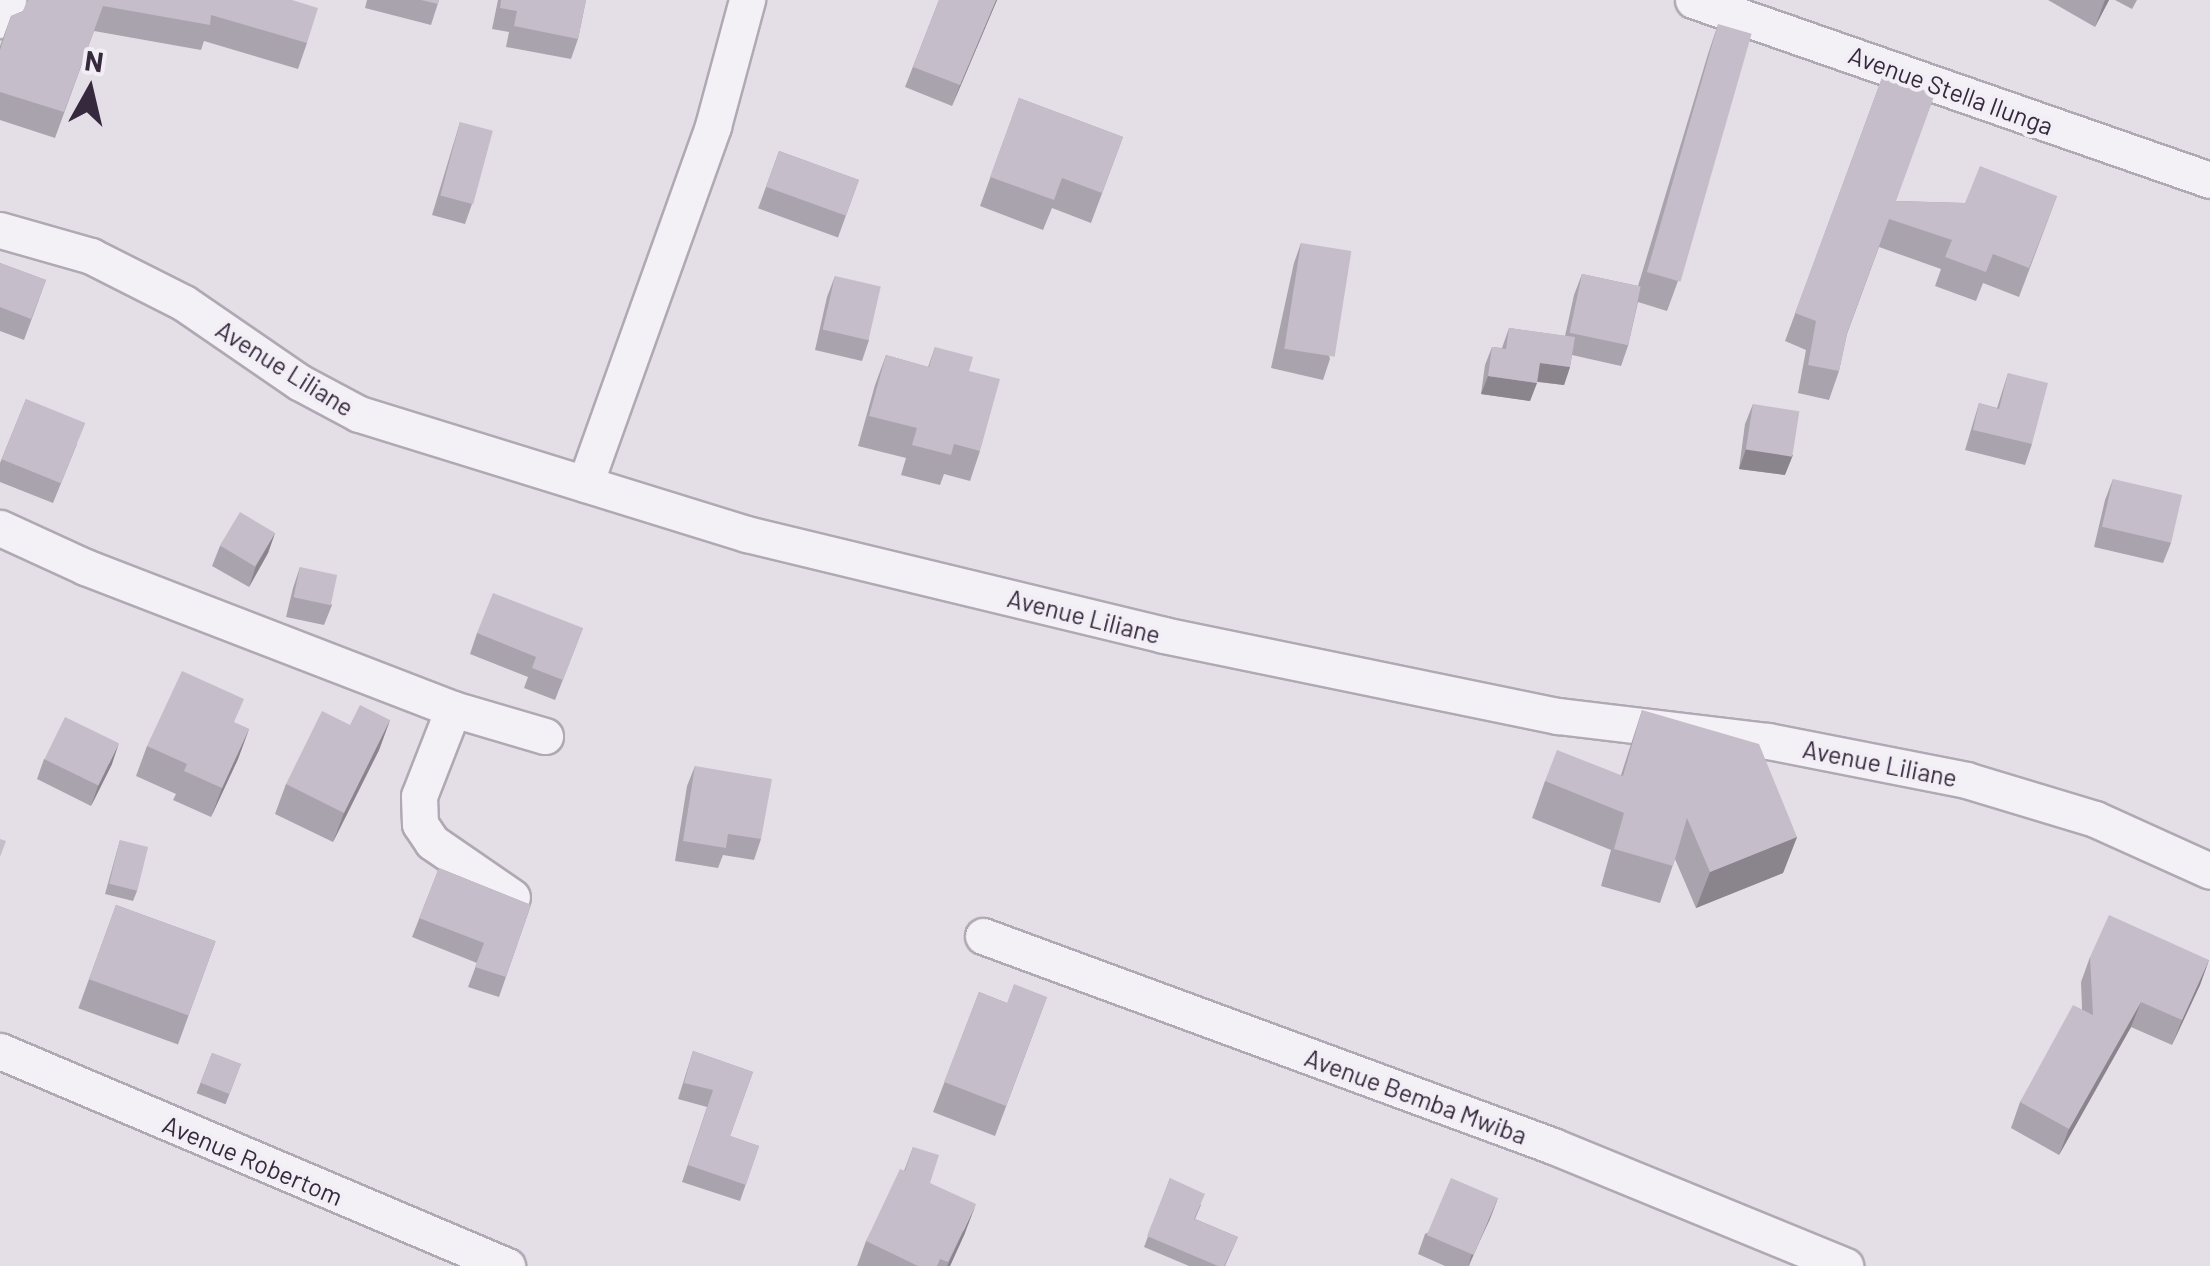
<!DOCTYPE html>
<style>
body{margin:0}
#map{position:relative;width:2210px;height:1266px;overflow:hidden;background:#e4dfe7;font-family:Barlow,sans-serif}
div>[style]{position:absolute}
.roads{filter:drop-shadow(2px 0 #b0a8b4) drop-shadow(-2px 0 #b0a8b4) drop-shadow(0 2px #b0a8b4) drop-shadow(0 -2px #b0a8b4)}
.minor>*{height:35px;margin:-17.5px;padding:0 17.5px;transform-origin:17.5px;border-radius:17.5px;background:#f4f1f6}
.wall>*{inset:0;background:#a9a3ae;transform-origin:0 0}
.shaded-wall>*{inset:0;background:#8a848d}
.building>*{inset:0;background:#c5bdca;transform-origin:0 0}
span{translate:-50% -50%;white-space:nowrap;text-align:center;line-height:1.15;-webkit-text-stroke:8px #f2eef5;paint-order:stroke}
.street-label{font-size:25px;color:#36293d}
.north{position:absolute;left:40px;top:40px;width:100px;height:100px;-webkit-text-stroke:8px #f2eef5;paint-order:stroke;rotate:8deg;font-size:28px;font-weight:700;line-height:40px;text-align:center;color:#36293d}
.north::after{content:'';display:block;margin:auto;width:35px;height:45px;background:#36293d;clip-path:polygon(50% 0,100% 100%,50% 72%,0 100%)}
</style>
<div id="map">
<div class="roads">
<div class="minor">
<i style="left:1693px;top:0;width:547px;rotate:19.2deg"></i>
<i style="left:0;top:20px;width:22px;rotate:-68deg"></i>
<i style="left:0;top:230px;width:95px;rotate:15.9deg"></i>
<i style="left:91px;top:256px;width:104px;rotate:26.8deg"></i>
<i style="left:184px;top:303px;width:140px;rotate:34.5deg"></i>
<i style="left:299px;top:382px;width:68px;rotate:28.1deg"></i>
<i style="left:359px;top:414px;width:406px;rotate:17.2deg"></i>
<i style="left:747px;top:534px;width:428px;rotate:13.6deg"></i>
<i style="left:1163px;top:635px;width:403px;rotate:11.6deg"></i>
<i style="left:1558px;top:716px;width:211px;rotate:6.8deg"></i>
<i style="left:1768px;top:741px;width:202px;rotate:11.1deg"></i>
<i style="left:1966px;top:780px;width:135px;rotate:16.8deg"></i>
<i style="left:2095px;top:819px;width:126px;rotate:24.3deg"></i>
<i style="left:585px;top:484px;width:380px;rotate:-70.3deg"></i>
<i style="left:713px;top:126px;width:131px;rotate:-74.9deg"></i>
<i style="left:0;top:528px;width:94px;rotate:24.6deg"></i>
<i style="left:85px;top:567px;width:394px;rotate:21.1deg"></i>
<i style="left:453px;top:709px;width:96px;rotate:16.4deg"></i>
<i style="left:453px;top:709px;width:93px;rotate:111.3deg"></i>
<i style="left:419px;top:796px;width:28px;rotate:88deg"></i>
<i style="left:420px;top:824px;width:22px;rotate:56deg"></i>
<i style="left:432px;top:842px;width:97px;rotate:34.5deg"></i>
<i style="left:983px;top:936px;width:607px;rotate:20.22deg"></i>
<i style="left:1553px;top:1146px;width:316px;rotate:22.3deg"></i>
<i style="left:0;top:1051px;width:551px;rotate:22.98deg"></i>
</div>
</div>
<div class="wall">
<i style="clip-path:polygon(28px 0,292px 0,307px 43px,298px 69px,204px 41px,201px 50px,94px 31px,55px 138px,0 120px,0 46px,11px 16px,23px 11px)"></i>
<i style="clip-path:polygon(367px 0,439px 0,431px 25px,365px 8px)"></i>
<i style="clip-path:polygon(498px 0,586px 0,578px 39px,571px 59px,506px 47px,509px 32px,492px 29px)"></i>
<i style="clip-path:polygon(939px 0,997px 0,952px 106px,905px 87px)"></i>
<i style="clip-path:polygon(2048px 0,2109px 0,2095px 27px)"></i>
<i style="clip-path:polygon(2115px 0,2137px 0,2132px 9px)"></i>
<i style="clip-path:polygon(1718px 24px,1678px 281px,1667px 311px,1638px 302px,1628px 346px,1621px 366px,1572px 355px,1570px 367px,1564px 385px,1537px 382px,1530px 401px,1481px 394px,1485px 365px,1492px 347px,1502px 348px,1509px 328px,1565px 336px,1574px 295px,1582px 274px,1638px 286px,1708px 54px)"></i>
<i style="clip-path:polygon(1883px 75px,1896px 201px,1965px 203px,2057px 196px,2019px 297px,1983px 283px,1976px 301px,1935px 286px,1941px 269px,1879px 247px,1847px 334px,1839px 371px,1829px 400px,1798px 393px,1806px 350px,1785px 341px)"></i>
<i style="clip-path:polygon(1019px 98px,1123px 137px,1091px 223px,1052px 208px,1043px 230px,980px 206px)"></i>
<i style="clip-path:polygon(460px 122px,472px 204px,465px 224px,432px 215px)"></i>
<i style="left:779px;top:151px;width:85px;height:61px;rotate:20deg"></i>
<i style="clip-path:polygon(1301px 243px,1330px 359px,1323px 380px,1271px 368px,1294px 263px)"></i>
<i style="clip-path:polygon(0 263px,46px 280px,24px 340px,0 331px)"></i>
<i style="clip-path:polygon(835px 276px,869px 340px,862px 361px,815px 350px,827px 297px)"></i>
<i style="clip-path:polygon(935px 347px,969px 371px,980px 451px,970px 481px,944px 474px,940px 485px,901px 475px,906px 458px,858px 446px,875px 385px,886px 355px,928px 367px)"></i>
<i style="clip-path:polygon(2008px 373px,2032px 444px,2025px 465px,1965px 450px,1979px 403px,1997px 408px)"></i>
<i style="clip-path:polygon(26px 399px,77px 444px,53px 503px,0 482px,0 463px)"></i>
<i style="clip-path:polygon(1753px 404px,1785px 475px,1739px 469px,1745px 424px)"></i>
<i style="clip-path:polygon(2113px 479px,2171px 543px,2163px 563px,2094px 547px,2105px 500px)"></i>
<i style="clip-path:polygon(275px 533px,268px 553px,249px 587px,212px 566px,220px 546px)"></i>
<i style="clip-path:polygon(300px 567px,332px 605px,324px 625px,286px 617px,293px 588px)"></i>
<i style="clip-path:polygon(583px 628px,555px 700px,524px 688px,528px 677px,470px 654px,477px 633px)"></i>
<i style="clip-path:polygon(1642px 710px,1797px 837px,1783px 873px,1696px 908px,1675px 859px,1660px 903px,1601px 886px,1611px 850px,1532px 818px,1545px 781px,1621px 775px)"></i>
<i style="clip-path:polygon(390px 720px,379px 750px,333px 842px,275px 814px,286px 784px,350px 725px)"></i>
<i style="clip-path:polygon(235px 723px,249px 729px,238px 759px,211px 817px,173px 800px,176px 794px,136px 776px,147px 746px)"></i>
<i style="clip-path:polygon(44px 759px,112px 764px,91px 806px,37px 779px)"></i>
<i style="clip-path:polygon(695px 766px,761px 839px,754px 860px,723px 855px,718px 868px,675px 861px,687px 786px)"></i>
<i style="clip-path:polygon(120px 840px,137px 891px,133px 901px,105px 894px)"></i>
<i style="clip-path:polygon(439px 868px,531px 905px,499px 997px,468px 987px,477px 963px,412px 937px)"></i>
<i style="left:116px;top:905px;width:106px;height:110px;rotate:20deg"></i>
<i style="clip-path:polygon(2090px 957px,2209px 960px,2200px 985px,2172px 1045px,2131px 1027px,2059px 1155px,2011px 1128px,2020px 1102px,2082px 1009px,2081px 982px)"></i>
<i style="clip-path:polygon(979px 992px,1007px 1003px,1047px 997px,995px 1136px,933px 1112px)"></i>
<i style="clip-path:polygon(693px 1051px,753px 1072px,730px 1136px,759px 1146px,740px 1201px,682px 1182px,707px 1107px,678px 1099px)"></i>
<i style="left:212px;top:1053px;width:31px;height:43px;rotate:21deg"></i>
<i style="clip-path:polygon(913px 1147px,930px 1183px,965px 1233px,950px 1266px,857px 1266px,866px 1241px,904px 1171px)"></i>
<i style="clip-path:polygon(1170px 1178px,1201px 1205px,1195px 1219px,1238px 1237px,1225px 1266px,1189px 1266px,1144px 1247px)"></i>
<i style="clip-path:polygon(1498px 1198px,1469px 1266px,1445px 1266px,1418px 1254px,1425px 1234px)"></i>
</div>
<div class="shaded-wall">
<i style="clip-path:polygon(996px 0,997px 0,952px 106px,960px 85px)"></i>
<i style="clip-path:polygon(2105px 0,2109px 0,2095px 27px)"></i>
<i style="clip-path:polygon(1540px 363px,1570px 367px,1564px 385px,1533px 381px)"></i>
<i style="clip-path:polygon(1488px 376px,1537px 383px,1530px 401px,1481px 394px)"></i>
<i style="clip-path:polygon(1746px 449px,1793px 455px,1785px 475px,1739px 469px)"></i>
<i style="clip-path:polygon(275px 533px,268px 553px,249px 587px,256px 566px)"></i>
<i style="clip-path:polygon(390px 720px,379px 750px,333px 842px,344px 813px)"></i>
<i style="clip-path:polygon(249px 729px,238px 759px,211px 817px,222px 788px)"></i>
<i style="clip-path:polygon(119px 743px,112px 764px,91px 806px,98px 786px)"></i>
<i style="clip-path:polygon(1797px 837px,1783px 873px,1696px 908px,1710px 872px)"></i>
<i style="clip-path:polygon(2209px 960px,2200px 985px,2172px 1045px,2182px 1020px)"></i>
<i style="clip-path:polygon(2141px 1002px,2131px 1027px,2059px 1155px,2069px 1129px)"></i>
<i style="clip-path:polygon(1498px 1198px,1490px 1219px,1468px 1266px,1472px 1254px)"></i>
<i style="clip-path:polygon(976px 1204px,965px 1233px,950px 1266px,947px 1266px)"></i>
</div>
<div class="building">
<i style="clip-path:polygon(28px 0,292px 0,318px 8px,307px 43px,211px 15px,210px 25px,103px 6px,64px 112px,0 92px,0 50px,11px 16px,23px 11px)"></i>
<i style="clip-path:polygon(421px 0,439px 0,438px 4px)"></i>
<i style="clip-path:polygon(501px 0,586px 0,578px 39px,514px 26px,517px 11px,500px 8px)"></i>
<i style="clip-path:polygon(939px 0,996px 0,960px 85px,913px 67px)"></i>
<i style="left:1718px;top:24px;width:35px;height:258px;rotate:16deg"></i>
<i style="clip-path:polygon(1883px 75px,1935px 94px,1896px 201px,1965px 203px,1980px 166px,2057px 196px,2029px 268px,1993px 254px,1986px 272px,1945px 257px,1952px 240px,1889px 219px,1847px 333px,1839px 371px,1808px 365px,1816px 321px,1795px 313px)"></i>
<i style="clip-path:polygon(1019px 98px,1123px 137px,1102px 193px,1062px 178px,1054px 200px,990px 177px)"></i>
<i style="left:460px;top:122px;width:34px;height:76px;rotate:15deg"></i>
<i style="left:779px;top:151px;width:85px;height:38px;rotate:20deg"></i>
<i style="left:1301px;top:243px;width:51px;height:107px;rotate:9deg"></i>
<i style="clip-path:polygon(0 263px,46px 280px,31px 319px,0 307px)"></i>
<i style="left:1582px;top:274px;width:60px;height:60px;rotate:12deg"></i>
<i style="left:835px;top:276px;width:47px;height:55px;rotate:13deg"></i>
<i style="clip-path:polygon(1509px 328px,1575px 337px,1570px 367px,1540px 363px,1537px 383px,1488px 376px,1492px 347px,1506px 349px)"></i>
<i style="clip-path:polygon(935px 347px,973px 357px,969px 371px,1000px 379px,980px 451px,954px 444px,951px 455px,912px 445px,917px 428px,869px 416px,886px 355px,929px 367px)"></i>
<i style="clip-path:polygon(2008px 373px,2048px 383px,2032px 444px,1973px 430px,1979px 403px,1999px 409px)"></i>
<i style="left:26px;top:399px;width:64px;height:65px;rotate:22deg"></i>
<i style="left:1753px;top:404px;width:47px;height:46px;rotate:9deg"></i>
<i style="left:2113px;top:479px;width:71px;height:49px;rotate:13deg"></i>
<i style="left:240px;top:512px;width:41px;height:39px;rotate:31deg"></i>
<i style="left:300px;top:567px;width:38px;height:31px;rotate:12deg"></i>
<i style="clip-path:polygon(493px 593px,583px 628px,563px 680px,532px 668px,536px 657px,477px 633px)"></i>
<i style="clip-path:polygon(182px 671px,244px 699px,234px 722px,249px 729px,222px 788px,184px 771px,187px 764px,147px 746px)"></i>
<i style="clip-path:polygon(360px 705px,390px 720px,344px 813px,286px 784px,322px 711px,350px 725px)"></i>
<i style="clip-path:polygon(1642px 710px,1759px 744px,1797px 837px,1710px 872px,1687px 818px,1673px 866px,1614px 849px,1624px 813px,1545px 781px,1557px 750px,1623px 776px)"></i>
<i style="left:65px;top:717px;width:60px;height:47px;rotate:26deg"></i>
<i style="clip-path:polygon(695px 766px,772px 779px,761px 839px,728px 834px,726px 848px,683px 841px)"></i>
<i style="clip-path:polygon(0 839px,6px 841px,0 857px)"></i>
<i style="left:120px;top:840px;width:29px;height:45px;rotate:14deg"></i>
<i style="clip-path:polygon(439px 868px,531px 905px,506px 977px,475px 967px,484px 943px,419px 918px)"></i>
<i style="left:116px;top:905px;width:106px;height:79px;rotate:20deg"></i>
<i style="clip-path:polygon(2109px 915px,2209px 960px,2182px 1020px,2141px 1002px,2069px 1129px,2020px 1102px,2073px 1005px,2093px 1015px,2090px 957px)"></i>
<i style="clip-path:polygon(1014px 984px,1047px 997px,1006px 1106px,944px 1082px,979px 992px,1007px 1003px)"></i>
<i style="clip-path:polygon(693px 1051px,753px 1072px,730px 1136px,759px 1146px,746px 1185px,688px 1165px,713px 1090px,684px 1083px)"></i>
<i style="left:212px;top:1053px;width:31px;height:32px;rotate:21deg"></i>
<i style="clip-path:polygon(913px 1147px,939px 1155px,930px 1183px,976px 1204px,948px 1262px,940px 1259px,937px 1266px,918px 1266px,866px 1241px,900px 1169px,905px 1171px)"></i>
<i style="clip-path:polygon(1170px 1178px,1205px 1194px,1194px 1219px,1238px 1237px,1224px 1266px,1218px 1266px,1147px 1236px)"></i>
<i style="left:1451px;top:1178px;width:51px;height:62px;rotate:23deg"></i>
</div>
<div class="street-label">
<span style="left:1951px;top:90px;rotate:20deg">Avenue Stella Ilunga</span>
<span style="left:285px;top:368px;rotate:32deg">Avenue Liliane</span>
<span style="left:1084px;top:616px;rotate:14deg">Avenue Liliane</span>
<span style="left:1880px;top:763px;rotate:11deg">Avenue Liliane</span>
<span style="left:1416px;top:1096px;rotate:20deg">Avenue Bemba Mwiba</span>
<span style="left:253px;top:1160px;rotate:23deg">Avenue Robertom</span>
</div>
<div class="north">N</div>
</div>
